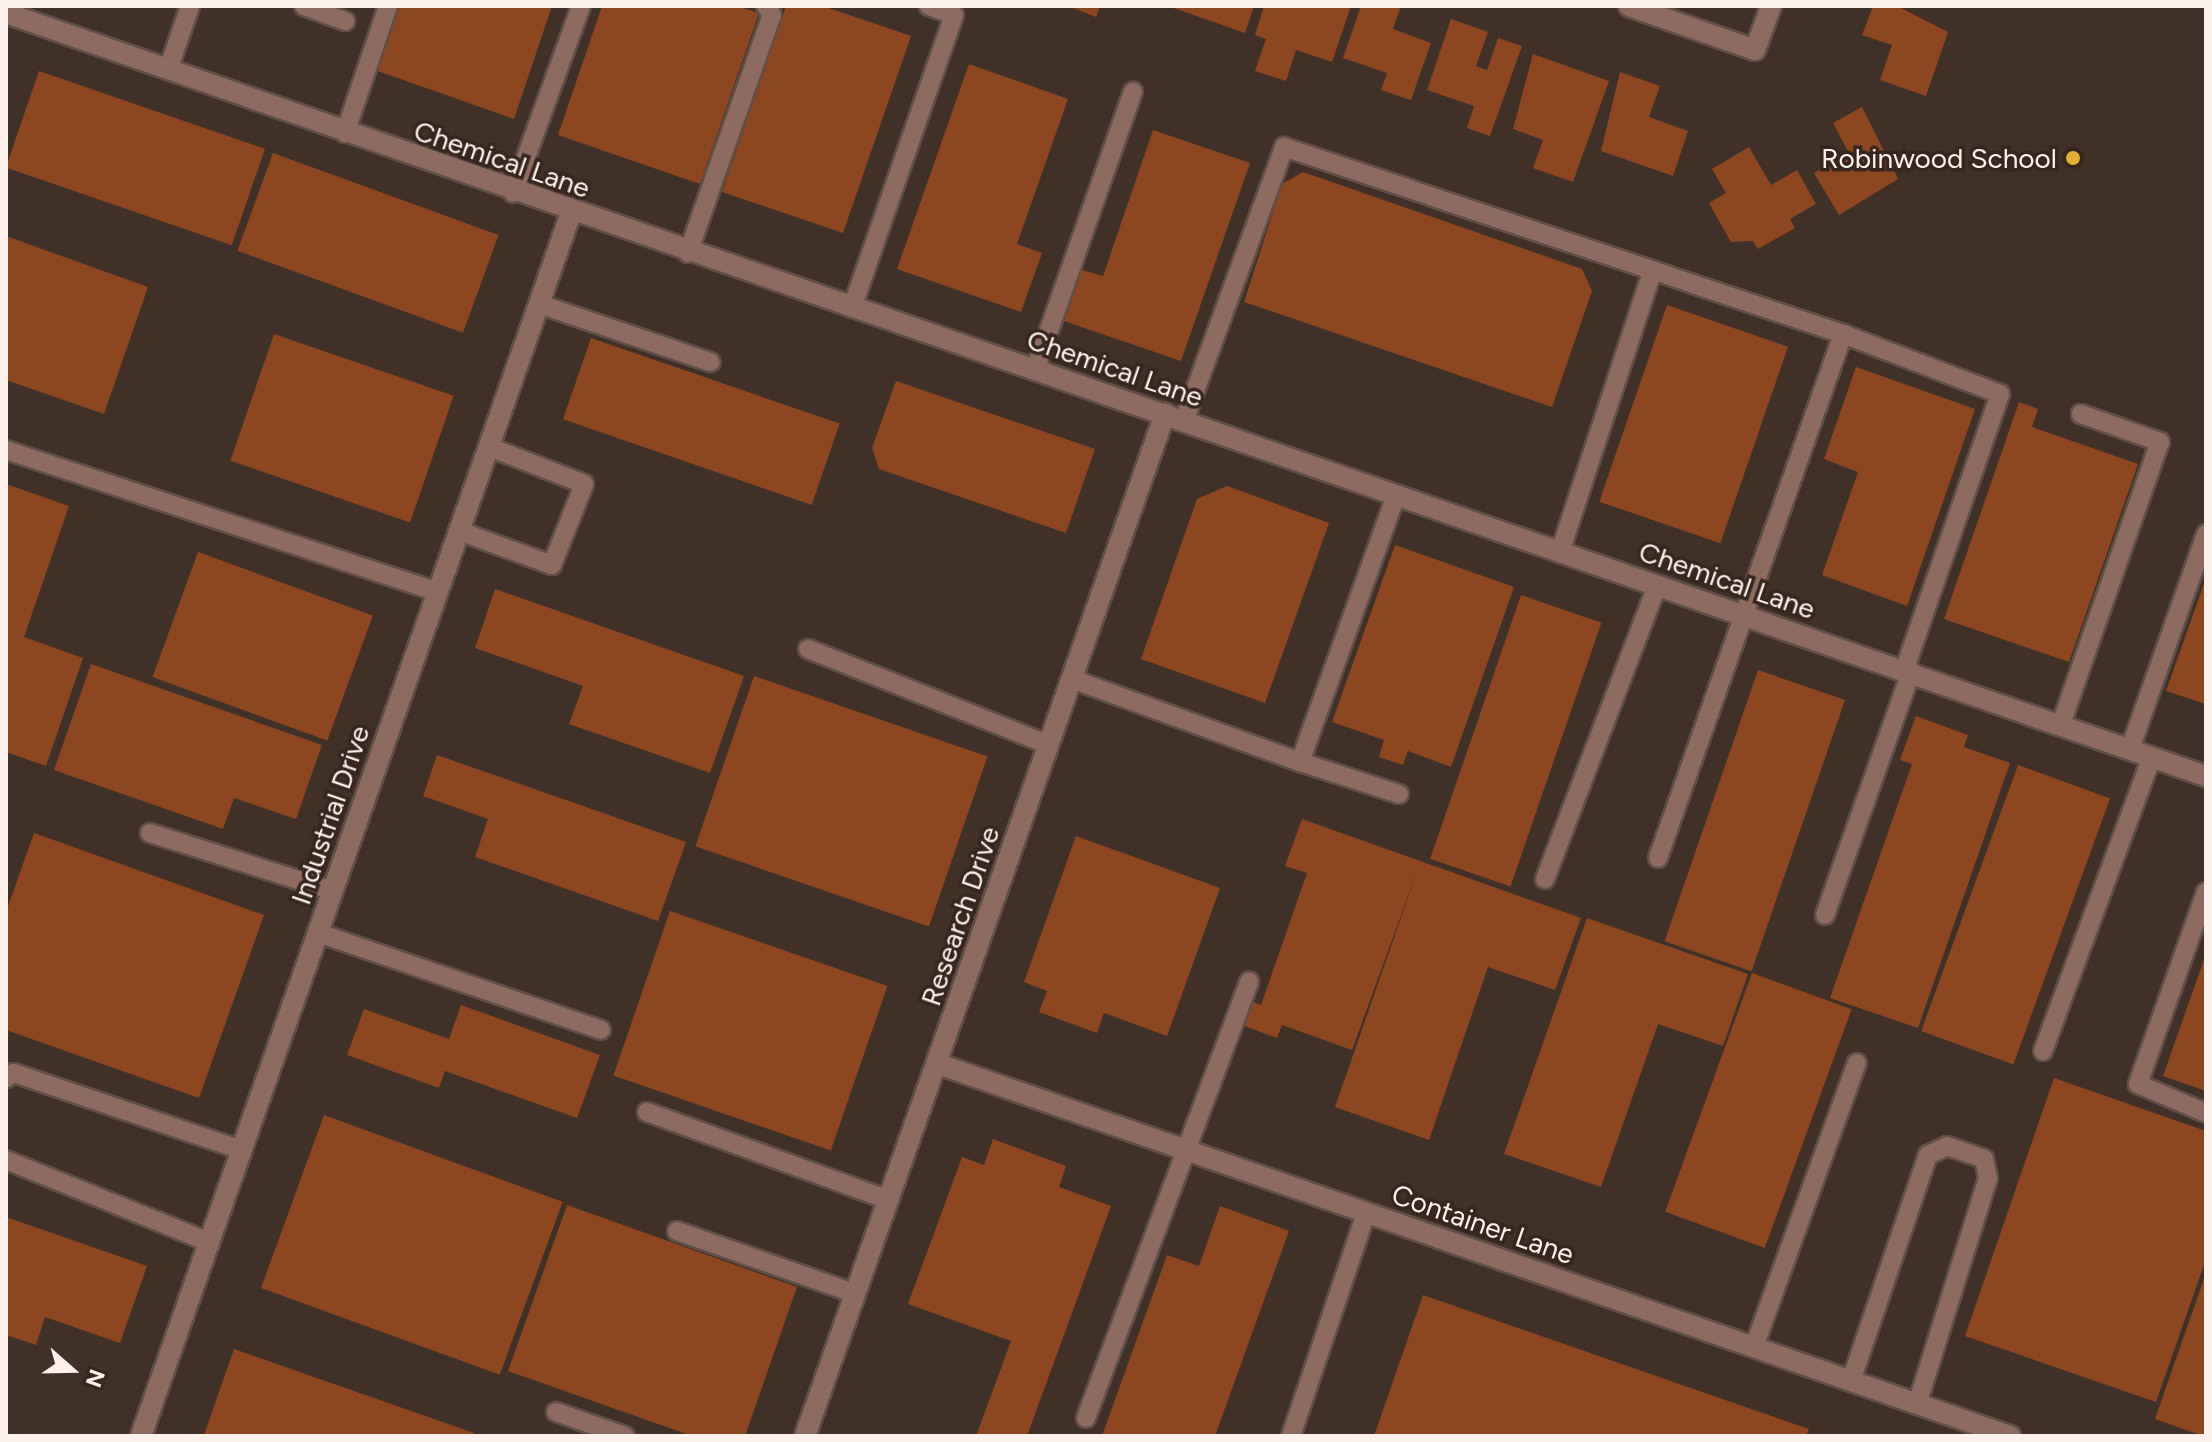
<!DOCTYPE html>
<style>
body{margin:0}
#map{position:relative;width:2212px;height:1442px;overflow:hidden;background:#413028;font-family:Figtree,sans-serif}
div>[style]{position:absolute}
.building>*{inset:0;background:#8c4720;transform-origin:0 0}
.roads{filter:drop-shadow(2px 0 #5f4f47) drop-shadow(-2px 0 #5f4f47) drop-shadow(0 2px #5f4f47) drop-shadow(0 -2px #5f4f47)}
.lane>*{height:18px;margin:-9px;padding:0 9px;transform-origin:9px;border-radius:9px;background:#8e6b61}
.street>*{height:20px;margin:-10px;padding:0 10px;transform-origin:10px;border-radius:10px;background:#8e6b61}
.dots>*{width:22px;height:22px;translate:-50% -50%;box-sizing:border-box;border:4px solid #36261e;border-radius:50%}
span{translate:-50% -50%;white-space:nowrap;text-align:center;line-height:1.15;-webkit-text-stroke:7px #36261e;paint-order:stroke}
.poi-label{font-size:28px;color:#fcf1eb}
.right{translate:-100% -50%;text-align:right}
.street-label{font-size:28px;color:#fcf1eb}
.frame{position:absolute;inset:0;border:8px solid #fcf1eb;pointer-events:none}
.north{position:absolute;left:32px;top:1330px;width:80px;height:80px;-webkit-text-stroke:6px #36261e;paint-order:stroke;rotate:110deg;font-size:22px;font-weight:700;line-height:32px;text-align:center;color:#fcf1eb}
.north::after{content:'';display:block;margin:auto;width:28px;height:36px;background:#fcf1eb;clip-path:polygon(50% 0,100% 100%,50% 72%,0 100%)}
</style>
<div id="map">
<div class="building">
<i style="clip-path:polygon(394px 6px,552px 6px,514px 119px,372px 69px)"></i>
<i style="clip-path:polygon(602px 6px,737px 6px,759px 13px,700px 184px,558px 135px)"></i>
<i style="clip-path:polygon(786px 6px,823px 6px,911px 36px,843px 233px,722px 192px)"></i>
<i style="clip-path:polygon(1068px 6px,1100px 6px,1096px 17px)"></i>
<i style="clip-path:polygon(1168px 6px,1254px 6px,1245px 33px)"></i>
<i style="clip-path:polygon(1264px 6px,1351px 6px,1332px 62px,1296px 50px,1286px 81px,1255px 71px,1266px 39px,1255px 35px)"></i>
<i style="clip-path:polygon(1361px 6px,1401px 6px,1393px 29px,1431px 43px,1411px 100px,1381px 90px,1387px 73px,1343px 58px)"></i>
<i style="clip-path:polygon(1873px 6px,1897px 6px,1948px 32px,1926px 96px,1880px 80px,1892px 45px,1862px 35px)"></i>
<i style="clip-path:polygon(1451px 19px,1488px 32px,1476px 66px,1487px 70px,1498px 38px,1522px 46px,1490px 136px,1467px 128px,1474px 106px,1427px 90px)"></i>
<i style="clip-path:polygon(1533px 54px,1609px 81px,1573px 182px,1533px 168px,1543px 140px,1513px 129px)"></i>
<i style="clip-path:polygon(969px 64px,1068px 99px,1017px 244px,1042px 253px,1021px 312px,897px 269px)"></i>
<i style="left:39px;top:71px;width:239px;height:102px;rotate:19deg"></i>
<i style="clip-path:polygon(1620px 72px,1660px 86px,1649px 117px,1688px 131px,1673px 176px,1601px 151px)"></i>
<i style="clip-path:polygon(1862px 107px,1898px 179px,1839px 215px,1814px 173px,1849px 153px,1833px 123px)"></i>
<i style="clip-path:polygon(1153px 130px,1250px 163px,1181px 361px,1064px 321px,1082px 270px,1103px 276px)"></i>
<i style="clip-path:polygon(1749px 147px,1771px 185px,1797px 170px,1816px 204px,1790px 219px,1795px 228px,1758px 249px,1753px 241px,1731px 242px,1709px 203px,1726px 193px,1712px 169px)"></i>
<i style="left:273px;top:153px;width:240px;height:104px;rotate:20deg"></i>
<i style="clip-path:polygon(1303px 172px,1582px 269px,1592px 291px,1552px 407px,1244px 302px,1282px 184px)"></i>
<i style="clip-path:polygon(6px 236px,148px 287px,104px 414px,6px 380px)"></i>
<i style="left:1667px;top:305px;width:128px;height:208px;rotate:19deg"></i>
<i style="left:274px;top:334px;width:190px;height:134px;rotate:19deg"></i>
<i style="left:591px;top:338px;width:263px;height:86px;rotate:19deg"></i>
<i style="clip-path:polygon(1856px 367px,1975px 409px,1907px 606px,1822px 575px,1858px 472px,1824px 459px)"></i>
<i style="clip-path:polygon(896px 381px,1095px 449px,1066px 533px,879px 469px,872px 448px)"></i>
<i style="clip-path:polygon(2019px 402px,2038px 409px,2032px 427px,2138px 464px,2069px 662px,1944px 619px)"></i>
<i style="clip-path:polygon(6px 484px,69px 506px,24px 637px,83px 658px,46px 766px,6px 752px)"></i>
<i style="clip-path:polygon(1227px 486px,1329px 523px,1265px 703px,1141px 659px,1197px 499px)"></i>
<i style="clip-path:polygon(1395px 545px,1514px 587px,1451px 767px,1408px 751px,1403px 765px,1379px 757px,1384px 740px,1332px 722px)"></i>
<i style="left:198px;top:552px;width:186px;height:133px;rotate:20deg"></i>
<i style="clip-path:polygon(2206px 578px,2206px 704px,2166px 691px)"></i>
<i style="clip-path:polygon(495px 589px,744px 676px,710px 773px,569px 724px,583px 686px,475px 648px)"></i>
<i style="left:1521px;top:595px;width:85px;height:279px;rotate:19deg"></i>
<i style="clip-path:polygon(91px 664px,322px 745px,296px 819px,234px 798px,223px 829px,54px 770px)"></i>
<i style="left:1758px;top:670px;width:92px;height:287px;rotate:19deg"></i>
<i style="left:754px;top:676px;width:247px;height:180px;rotate:19deg"></i>
<i style="clip-path:polygon(1916px 716px,1968px 735px,1964px 747px,2010px 763px,1918px 1028px,1830px 998px,1912px 764px,1900px 760px)"></i>
<i style="clip-path:polygon(437px 755px,686px 842px,658px 921px,475px 857px,488px 819px,423px 796px)"></i>
<i style="left:2018px;top:765px;width:98px;height:283px;rotate:20deg"></i>
<i style="clip-path:polygon(1302px 819px,1581px 918px,1555px 990px,1488px 967px,1429px 1140px,1335px 1107px,1419px 866px,1352px 1050px,1282px 1025px,1277px 1038px,1242px 1025px,1251px 1001px,1261px 1005px,1307px 873px,1285px 866px)"></i>
<i style="clip-path:polygon(34px 833px,264px 915px,199px 1098px,6px 1030px,6px 912px)"></i>
<i style="clip-path:polygon(1076px 836px,1220px 888px,1167px 1036px,1104px 1013px,1097px 1033px,1039px 1012px,1047px 991px,1024px 982px)"></i>
<i style="left:670px;top:911px;width:230px;height:174px;rotate:19deg"></i>
<i style="clip-path:polygon(1587px 918px,1748px 974px,1723px 1046px,1658px 1024px,1601px 1187px,1504px 1154px)"></i>
<i style="clip-path:polygon(2206px 954px,2206px 1091px,2163px 1076px)"></i>
<i style="left:1752px;top:973px;width:106px;height:254px;rotate:20deg"></i>
<i style="clip-path:polygon(461px 1005px,600px 1055px,577px 1118px,445px 1071px,439px 1088px,347px 1055px,364px 1009px,449px 1039px)"></i>
<i style="clip-path:polygon(2054px 1078px,2206px 1131px,2206px 1259px,2156px 1402px,1965px 1336px)"></i>
<i style="left:324px;top:1115px;width:254px;height:184px;rotate:20deg"></i>
<i style="clip-path:polygon(993px 1139px,1066px 1166px,1059px 1187px,1111px 1206px,1027px 1436px,976px 1436px,1011px 1341px,908px 1304px,962px 1157px,984px 1165px)"></i>
<i style="clip-path:polygon(567px 1205px,797px 1287px,745px 1436px,692px 1436px,508px 1371px)"></i>
<i style="clip-path:polygon(1220px 1206px,1289px 1231px,1215px 1436px,1102px 1436px,1167px 1255px,1199px 1266px)"></i>
<i style="clip-path:polygon(6px 1217px,147px 1266px,120px 1343px,45px 1317px,36px 1345px,6px 1335px)"></i>
<i style="clip-path:polygon(2206px 1273px,2206px 1436px,2203px 1436px,2155px 1419px)"></i>
<i style="clip-path:polygon(1423px 1295px,1809px 1429px,1806px 1436px,1374px 1436px)"></i>
<i style="clip-path:polygon(234px 1349px,474px 1433px,473px 1436px,204px 1435px)"></i>
</div>
<div class="roads">
<div class="lane">
<i style="left:304px;top:6px;width:44px;rotate:20.1deg"></i>
<i style="left:168px;top:70px;width:68px;rotate:-71deg"></i>
<i style="left:345px;top:133px;width:134px;rotate:-71.3deg"></i>
<i style="left:513px;top:193px;width:199px;rotate:-70deg"></i>
<i style="left:688px;top:253px;width:252px;rotate:-70.6deg"></i>
<i style="left:772px;top:15px;width:11px;rotate:-124deg"></i>
<i style="left:539px;top:304px;width:181px;rotate:18.7deg"></i>
<i style="left:852px;top:308px;width:310px;rotate:-70.8deg"></i>
<i style="left:954px;top:15px;width:27px;rotate:-160deg"></i>
<i style="left:1035px;top:370px;width:295px;rotate:-70.6deg"></i>
<i style="left:1184px;top:421px;width:292px;rotate:-69.9deg"></i>
<i style="left:1284px;top:147px;width:589px;rotate:18.5deg"></i>
<i style="left:1843px;top:334px;width:168px;rotate:20.9deg"></i>
<i style="left:2000px;top:394px;width:291px;rotate:109.1deg"></i>
<i style="left:6px;top:450px;width:455px;rotate:18.2deg"></i>
<i style="left:459px;top:531px;width:99px;rotate:20.1deg"></i>
<i style="left:552px;top:565px;width:87px;rotate:-68.4deg"></i>
<i style="left:584px;top:484px;width:102px;rotate:-158.7deg"></i>
<i style="left:1560px;top:552px;width:294px;rotate:-71.8deg"></i>
<i style="left:808px;top:649px;width:259px;rotate:21.7deg"></i>
<i style="left:1072px;top:679px;width:243px;rotate:20deg"></i>
<i style="left:1300px;top:762px;width:284px;rotate:-70.2deg"></i>
<i style="left:2061px;top:724px;width:299px;rotate:-70.7deg"></i>
<i style="left:2160px;top:442px;width:84px;rotate:-160.5deg"></i>
<i style="left:2130px;top:749px;width:228px;rotate:-70.5deg"></i>
<i style="left:1300px;top:762px;width:104px;rotate:17.9deg"></i>
<i style="left:150px;top:833px;width:192px;rotate:17.6deg"></i>
<i style="left:1658px;top:858px;width:556px;rotate:-70.55deg"></i>
<i style="left:1545px;top:879px;width:314px;rotate:-69.1deg"></i>
<i style="left:2206px;top:892px;width:204px;rotate:109.5deg"></i>
<i style="left:2138px;top:1084px;width:74px;rotate:23.1deg"></i>
<i style="left:1825px;top:915px;width:258px;rotate:-70.5deg"></i>
<i style="left:318px;top:933px;width:299px;rotate:18.9deg"></i>
<i style="left:2043px;top:1051px;width:314px;rotate:-69.7deg"></i>
<i style="left:6px;top:1078px;width:9px;rotate:-32deg"></i>
<i style="left:14px;top:1073px;width:241px;rotate:18.7deg"></i>
<i style="left:647px;top:1112px;width:258px;rotate:20deg"></i>
<i style="left:6px;top:1160px;width:219px;rotate:22deg"></i>
<i style="left:677px;top:1231px;width:190px;rotate:19.4deg"></i>
<i style="left:1754px;top:1347px;width:302px;rotate:-70.1deg"></i>
<i style="left:1851px;top:1381px;width:239px;rotate:-71.2deg"></i>
<i style="left:1928px;top:1155px;width:21px;rotate:-25deg"></i>
<i style="left:1947px;top:1146px;width:39px;rotate:19deg"></i>
<i style="left:1984px;top:1159px;width:19px;rotate:78deg"></i>
<i style="left:1988px;top:1178px;width:237px;rotate:107.4deg"></i>
<i style="left:556px;top:1412px;width:73px;rotate:19.2deg"></i>
<i style="left:1086px;top:1418px;width:466px;rotate:-69.5deg"></i>
<i style="left:1291px;top:1436px;width:235px;rotate:-71.4deg"></i>
</div>
<div class="street">
<i style="left:1629px;top:6px;width:133px;rotate:19.2deg"></i>
<i style="left:1755px;top:50px;width:47px;rotate:-70deg"></i>
<i style="left:6px;top:13px;width:2329px;rotate:19.13deg"></i>
<i style="left:938px;top:1064px;width:1135px;rotate:19.14deg"></i>
<i style="left:141px;top:1436px;width:1296px;rotate:-70.63deg"></i>
<i style="left:805px;top:1436px;width:1084px;rotate:-70.6deg"></i>
</div>
</div>
<div class="dots">
<i style="left:2073px;top:158px;background:#e2af34"></i>
</div>
<div class="poi-label">
<span class="right" style="left:2057px;top:158px">Robinwood School</span>
</div>
<div class="street-label">
<span style="left:502px;top:159px;rotate:19deg">Chemical Lane</span>
<span style="left:1115px;top:368px;rotate:19deg">Chemical Lane</span>
<span style="left:1727px;top:580px;rotate:19deg">Chemical Lane</span>
<span style="left:330px;top:815px;rotate:-71deg">Industrial Drive</span>
<span style="left:960px;top:916px;rotate:-71deg">Research Drive</span>
<span style="left:1483px;top:1224px;rotate:19deg">Container Lane</span>
</div>
<div class="frame"></div>
<div class="north">N</div>
</div>
